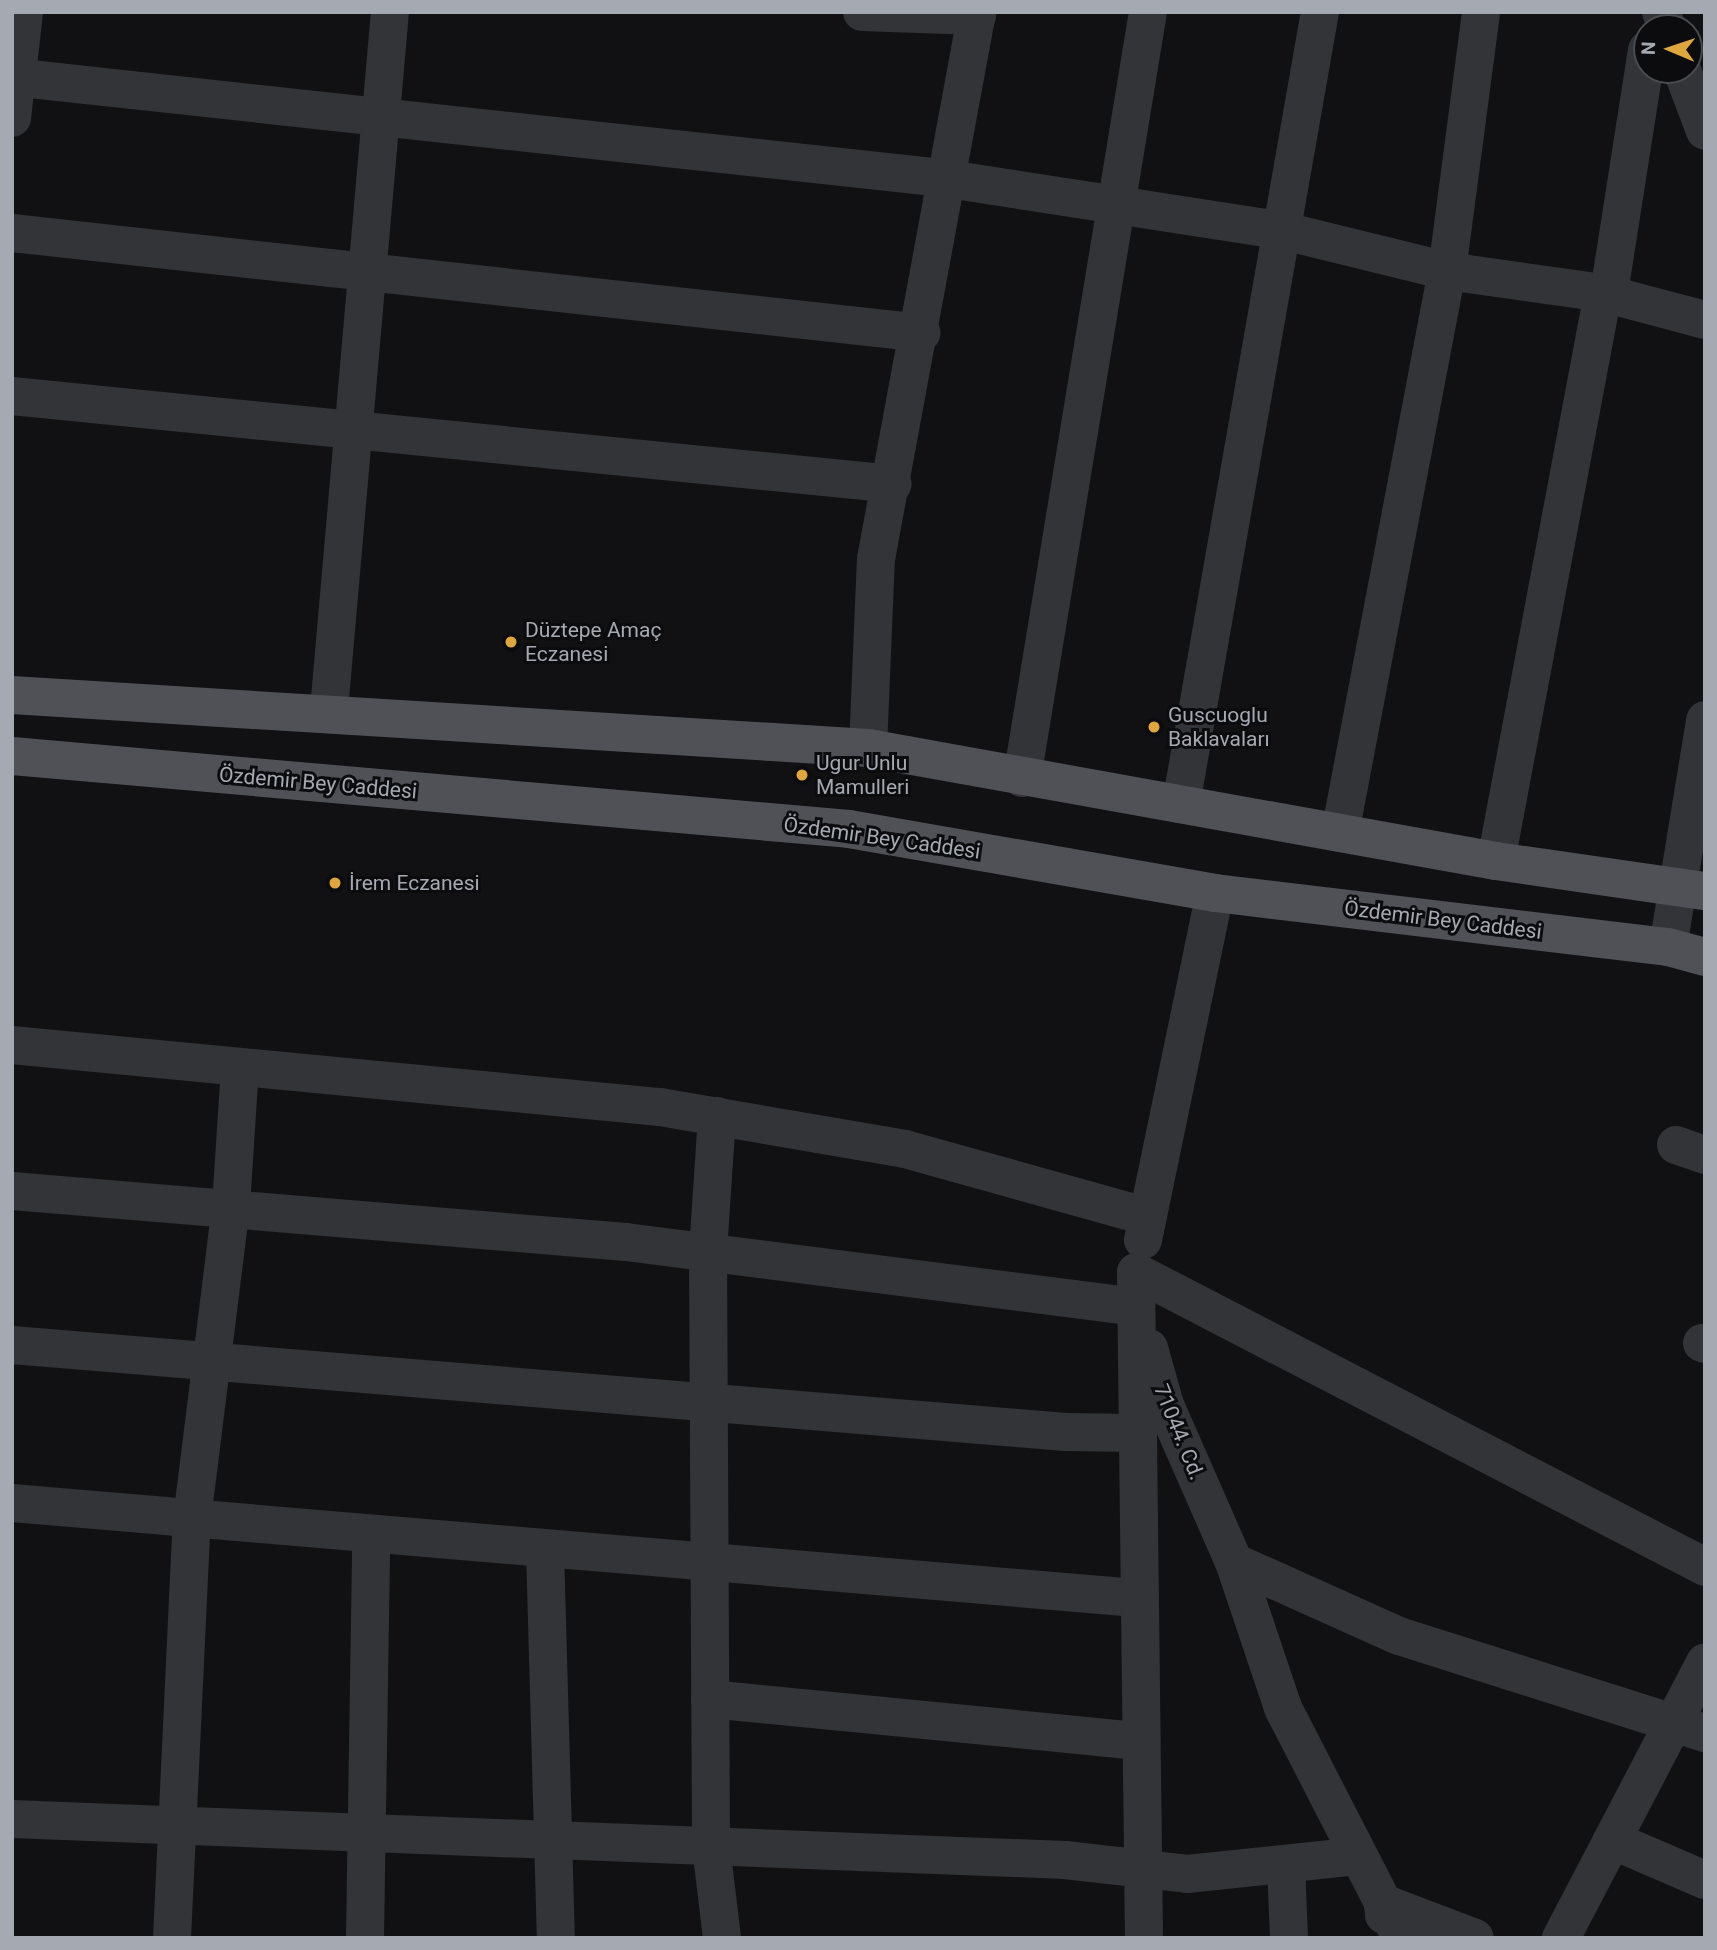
<!DOCTYPE html>
<meta charset="utf-8">
<style>
body{margin:0}
#map{position:relative;width:1717px;height:1950px;overflow:hidden;background:#111113;font-family:Roboto,sans-serif}
div>[style]{position:absolute}
.minor>*{height:38px;margin:-19px;padding:0 19px;transform-origin:19px;border-radius:19px;background:#333437}
.major>*{height:38px;margin:-19px;padding:0 19px;transform-origin:19px;border-radius:19px;background:#4f5156}
.dots>*{width:19px;height:19px;translate:-50% -50%;box-sizing:border-box;border:4px solid #0c0c0e;border-radius:50%}
span{translate:-50% -50%;white-space:nowrap;text-align:center;line-height:1.15;-webkit-text-stroke:6px #0c0c0e;paint-order:stroke}
.poi-label{font-size:21px;color:#a4a9b2}
.left{translate:0 -50%;text-align:left}
.street-label{font-size:21px;color:#a4a9b2}
.frame{position:absolute;inset:0;border:14px solid #a4a9b2;pointer-events:none}
.north{position:absolute;left:1633px;top:14px;width:70px;height:70px;box-sizing:border-box;background:#0c0c0e;border:2px solid #494b50;border-radius:50%;rotate:272deg;font-size:19px;font-weight:700;line-height:28px;text-align:center;color:#a4a9b2}
.north::after{content:'';display:block;margin:auto;width:24px;height:32px;background:#dda63f;clip-path:polygon(50% 0,100% 100%,50% 72%,0 100%)}
</style>
<div id="map">
<div class="minor">
<i style="left:862px;top:12px;width:115px;rotate:2deg"></i>
<i style="left:1661px;top:12px;width:17px;rotate:69deg"></i>
<i style="left:1682px;top:70px;width:65px;rotate:69.3deg"></i>
<i style="left:12px;top:77px;width:935px;rotate:6.2deg"></i>
<i style="left:942px;top:178px;width:346px;rotate:8.8deg"></i>
<i style="left:1284px;top:231px;width:168px;rotate:13.8deg"></i>
<i style="left:1447px;top:271px;width:158px;rotate:8deg"></i>
<i style="left:1603px;top:293px;width:106px;rotate:14.8deg"></i>
<i style="left:12px;top:118px;width:107px;rotate:-83.5deg"></i>
<i style="left:12px;top:233px;width:915px;rotate:6.27deg"></i>
<i style="left:12px;top:396px;width:885px;rotate:5.7deg"></i>
<i style="left:329px;top:710px;width:701px;rotate:-85.01deg"></i>
<i style="left:868px;top:748px;width:189px;rotate:-87.6deg"></i>
<i style="left:876px;top:559px;width:556px;rotate:-79.54deg"></i>
<i style="left:1022px;top:778px;width:776px;rotate:-80.66deg"></i>
<i style="left:1181px;top:804px;width:804px;rotate:-80.05deg"></i>
<i style="left:1340px;top:833px;width:572px;rotate:-79.22deg"></i>
<i style="left:1447px;top:271px;width:261px;rotate:-82.5deg"></i>
<i style="left:1496px;top:861px;width:578px;rotate:-79.33deg"></i>
<i style="left:1603px;top:293px;width:15px;rotate:-58deg"></i>
<i style="left:1611px;top:280px;width:233px;rotate:-81.1deg"></i>
<i style="left:1668px;top:947px;width:230px;rotate:-80.7deg"></i>
<i style="left:12px;top:1045px;width:651px;rotate:5.47deg"></i>
<i style="left:660px;top:1107px;width:249px;rotate:9.7deg"></i>
<i style="left:905px;top:1149px;width:252px;rotate:15.6deg"></i>
<i style="left:717px;top:1116px;width:137px;rotate:93.8deg"></i>
<i style="left:708px;top:1253px;width:593px;rotate:89.71deg"></i>
<i style="left:711px;top:1846px;width:93px;rotate:83.2deg"></i>
<i style="left:1676px;top:1145px;width:31px;rotate:19deg"></i>
<i style="left:12px;top:1191px;width:616px;rotate:4.75deg"></i>
<i style="left:626px;top:1242px;width:514px;rotate:7.26deg"></i>
<i style="left:1143px;top:1240px;width:354px;rotate:-78.3deg"></i>
<i style="left:1702px;top:1343px;width:3px;rotate:18deg"></i>
<i style="left:12px;top:1345px;width:1057px;rotate:4.72deg"></i>
<i style="left:1065px;top:1432px;width:71px;rotate:0.8deg"></i>
<i style="left:1149px;top:1348px;width:59px;rotate:74.3deg"></i>
<i style="left:1165px;top:1405px;width:171px;rotate:66.3deg"></i>
<i style="left:1234px;top:1562px;width:154px;rotate:71.4deg"></i>
<i style="left:1283px;top:1708px;width:259px;rotate:62.8deg"></i>
<i style="left:12px;top:1503px;width:1128px;rotate:4.83deg"></i>
<i style="left:545px;top:1549px;width:389px;rotate:88.4deg"></i>
<i style="left:1234px;top:1562px;width:181px;rotate:24.2deg"></i>
<i style="left:1399px;top:1636px;width:321px;rotate:17.6deg"></i>
<i style="left:710px;top:1699px;width:431px;rotate:5.6deg"></i>
<i style="left:12px;top:1819px;width:1054px;rotate:2.23deg"></i>
<i style="left:1065px;top:1860px;width:123px;rotate:6.5deg"></i>
<i style="left:1187px;top:1874px;width:171px;rotate:-6deg"></i>
<i style="left:1612px;top:1840px;width:101px;rotate:23.3deg"></i>
<i style="left:1286px;top:1864px;width:74px;rotate:87.7deg"></i>
<i style="left:1384px;top:1915px;width:12px;rotate:-95deg"></i>
<i style="left:1383px;top:1903px;width:98px;rotate:20.8deg"></i>
<i style="left:172px;top:1938px;width:419px;rotate:-87.3deg"></i>
<i style="left:192px;top:1519px;width:315px;rotate:-82.9deg"></i>
<i style="left:231px;top:1206px;width:138px;rotate:-86.3deg"></i>
<i style="left:365px;top:1938px;width:404px;rotate:-89.1deg"></i>
<i style="left:1144px;top:1938px;width:666px;rotate:-90.69deg"></i>
<i style="left:1136px;top:1272px;width:641px;rotate:27.4deg"></i>
<i style="left:1561px;top:1938px;width:311px;rotate:-62.4deg"></i>
</div>
<div class="major">
<i style="left:12px;top:695px;width:858px;rotate:3.54deg"></i>
<i style="left:868px;top:748px;width:638px;rotate:10.2deg"></i>
<i style="left:1496px;top:861px;width:211px;rotate:8.2deg"></i>
<i style="left:12px;top:756px;width:840px;rotate:4.98deg"></i>
<i style="left:849px;top:829px;width:372px;rotate:9.9deg"></i>
<i style="left:1215px;top:893px;width:456px;rotate:6.8deg"></i>
<i style="left:1668px;top:947px;width:38px;rotate:15deg"></i>
</div>
<div class="dots">
<i style="left:511px;top:642px;background:#dda63f"></i>
<i style="left:1154px;top:727px;background:#dda63f"></i>
<i style="left:802px;top:775px;background:#dda63f"></i>
<i style="left:335px;top:883px;background:#dda63f"></i>
</div>
<div class="poi-label">
<span class="left" style="left:525px;top:642px">Düztepe Amaç<br>Eczanesi</span>
<span class="left" style="left:1168px;top:727px">Guscuoglu<br>Baklavaları</span>
<span class="left" style="left:816px;top:775px">Ugur Unlu<br>Mamulleri</span>
<span class="left" style="left:349px;top:883px">İrem Eczanesi</span>
</div>
<div class="street-label">
<span style="left:318px;top:783px;rotate:5deg">Özdemir Bey Caddesi</span>
<span style="left:882px;top:838px;rotate:8deg">Özdemir Bey Caddesi</span>
<span style="left:1443px;top:920px;rotate:7deg">Özdemir Bey Caddesi</span>
<span style="left:1179px;top:1432px;rotate:68deg">71044. Cd.</span>
</div>
<div class="frame"></div>
<div class="north">N</div>
</div>
